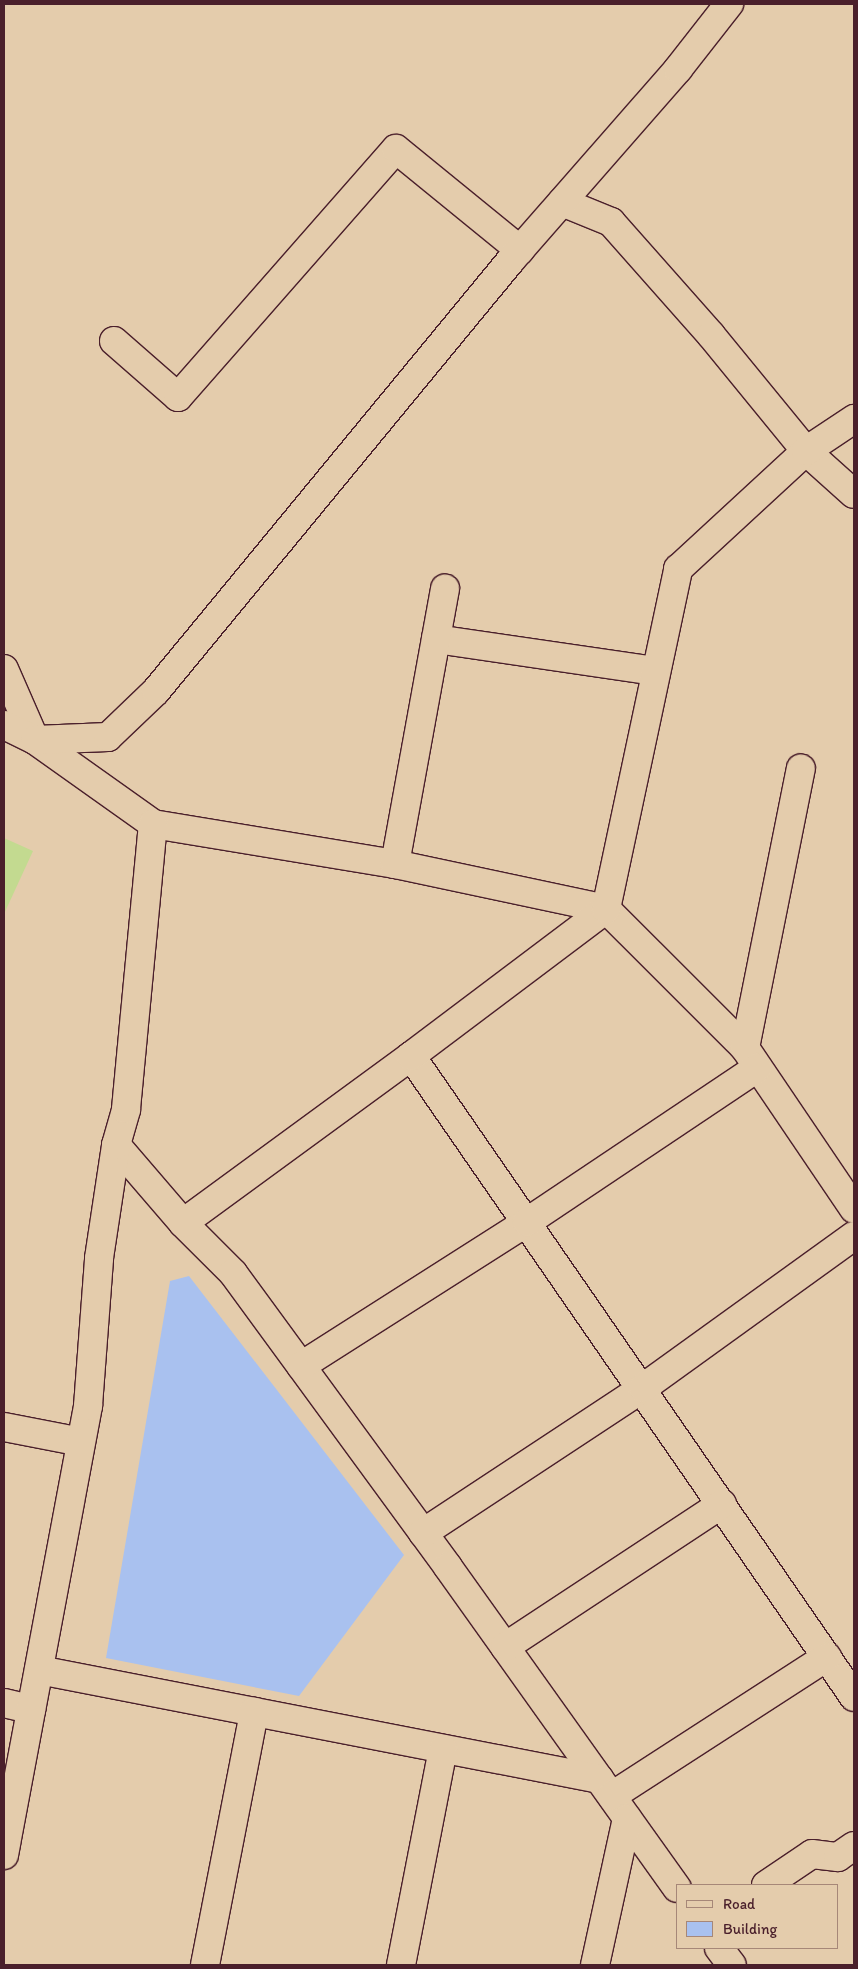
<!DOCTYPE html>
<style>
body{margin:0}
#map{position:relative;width:858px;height:1969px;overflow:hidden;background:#e4ccac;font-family:Itim,sans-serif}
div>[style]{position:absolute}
.green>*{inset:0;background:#c3da90}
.building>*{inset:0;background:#a9c1ef}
.roads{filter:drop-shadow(1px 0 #4a1f2b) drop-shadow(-1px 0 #4a1f2b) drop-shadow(0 1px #4a1f2b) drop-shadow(0 -1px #4a1f2b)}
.street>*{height:28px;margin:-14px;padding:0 14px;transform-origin:14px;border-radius:14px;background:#e4ccac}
span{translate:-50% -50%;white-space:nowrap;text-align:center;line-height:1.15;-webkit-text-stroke:5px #e4ccac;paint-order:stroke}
.frame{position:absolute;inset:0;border:5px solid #4a1f2b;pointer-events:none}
.legend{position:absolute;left:676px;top:1884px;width:162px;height:65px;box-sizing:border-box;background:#e4ccac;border:1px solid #a68778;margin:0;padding:6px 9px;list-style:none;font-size:15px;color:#4a1f2b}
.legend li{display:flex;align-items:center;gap:10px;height:25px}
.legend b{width:25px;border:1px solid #a68778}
</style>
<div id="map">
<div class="green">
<i style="clip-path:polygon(4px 838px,33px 851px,4px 914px)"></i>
</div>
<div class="building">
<i style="clip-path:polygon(189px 1276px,404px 1555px,299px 1696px,106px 1658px,170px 1281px)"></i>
</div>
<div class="roads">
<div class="street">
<i style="left:562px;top:202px;width:53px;rotate:22.2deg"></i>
<i style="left:611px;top:222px;width:151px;rotate:48.5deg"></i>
<i style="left:711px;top:335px;width:150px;rotate:50.7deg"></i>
<i style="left:806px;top:451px;width:64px;rotate:41.9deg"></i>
<i style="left:114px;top:341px;width:85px;rotate:41.2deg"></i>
<i style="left:178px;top:397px;width:330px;rotate:-48.7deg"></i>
<i style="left:396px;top:149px;width:160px;rotate:39.2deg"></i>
<i style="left:436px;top:639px;width:222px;rotate:8.3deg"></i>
<i style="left:4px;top:669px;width:77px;rotate:66.4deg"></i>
<i style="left:35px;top:740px;width:145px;rotate:35.4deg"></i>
<i style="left:153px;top:824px;width:245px;rotate:9.4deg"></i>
<i style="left:395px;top:864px;width:216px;rotate:12deg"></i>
<i style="left:606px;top:909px;width:197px;rotate:45deg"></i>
<i style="left:745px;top:1048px;width:194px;rotate:55.9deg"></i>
<i style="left:4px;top:725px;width:34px;rotate:26deg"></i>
<i style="left:35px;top:740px;width:73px;rotate:-2.4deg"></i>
<i style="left:108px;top:737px;width:66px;rotate:-43.8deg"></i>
<i style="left:156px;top:691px;width:558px;rotate:-50.52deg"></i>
<i style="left:511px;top:260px;width:254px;rotate:-48.8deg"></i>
<i style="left:678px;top:69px;width:83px;rotate:-51.9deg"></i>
<i style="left:395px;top:864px;width:280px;rotate:-79.7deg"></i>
<i style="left:745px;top:1048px;width:285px;rotate:-78.7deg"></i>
<i style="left:411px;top:1056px;width:779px;rotate:55.35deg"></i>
<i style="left:116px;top:1145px;width:103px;rotate:49.3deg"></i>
<i style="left:183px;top:1223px;width:71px;rotate:45deg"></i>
<i style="left:233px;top:1273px;width:364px;rotate:53.8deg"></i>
<i style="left:448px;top:1567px;width:394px;rotate:54.5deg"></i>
<i style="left:183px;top:1223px;width:283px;rotate:-36.2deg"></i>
<i style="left:411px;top:1056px;width:244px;rotate:-37deg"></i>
<i style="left:606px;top:909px;width:348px;rotate:-78deg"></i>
<i style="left:678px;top:569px;width:174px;rotate:-42.7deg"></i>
<i style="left:806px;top:451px;width:58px;rotate:-33.7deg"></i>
<i style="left:301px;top:1366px;width:268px;rotate:-32.5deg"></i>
<i style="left:527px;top:1222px;width:277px;rotate:-33.8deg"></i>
<i style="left:4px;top:1427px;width:78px;rotate:11deg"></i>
<i style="left:423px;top:1533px;width:263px;rotate:-33.4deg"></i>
<i style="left:643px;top:1388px;width:260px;rotate:-35.8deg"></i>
<i style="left:505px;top:1647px;width:260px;rotate:-33.4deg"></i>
<i style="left:39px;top:1670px;width:571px;rotate:11.01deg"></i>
<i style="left:4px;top:1703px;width:28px;rotate:13deg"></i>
<i style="left:612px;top:1796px;width:256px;rotate:-32.9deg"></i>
<i style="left:4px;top:1855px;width:457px;rotate:-79.4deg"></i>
<i style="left:88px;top:1406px;width:148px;rotate:-85.7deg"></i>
<i style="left:99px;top:1258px;width:114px;rotate:-81.4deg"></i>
<i style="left:116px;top:1145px;width:37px;rotate:-74deg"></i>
<i style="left:126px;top:1109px;width:286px;rotate:-84.6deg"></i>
<i style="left:766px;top:1885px;width:55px;rotate:-34deg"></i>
<i style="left:812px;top:1854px;width:26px;rotate:7deg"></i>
<i style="left:838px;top:1857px;width:19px;rotate:-35deg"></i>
<i style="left:719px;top:1948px;width:21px;rotate:53deg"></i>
<i style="left:205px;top:1965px;width:258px;rotate:-79deg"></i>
<i style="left:401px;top:1965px;width:220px;rotate:-79deg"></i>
<i style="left:595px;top:1965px;width:150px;rotate:-77.7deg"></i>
</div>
</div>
<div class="frame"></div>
<ul class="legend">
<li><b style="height:6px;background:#e4ccac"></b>Road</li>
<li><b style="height:14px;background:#a9c1ef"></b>Building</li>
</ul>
</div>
